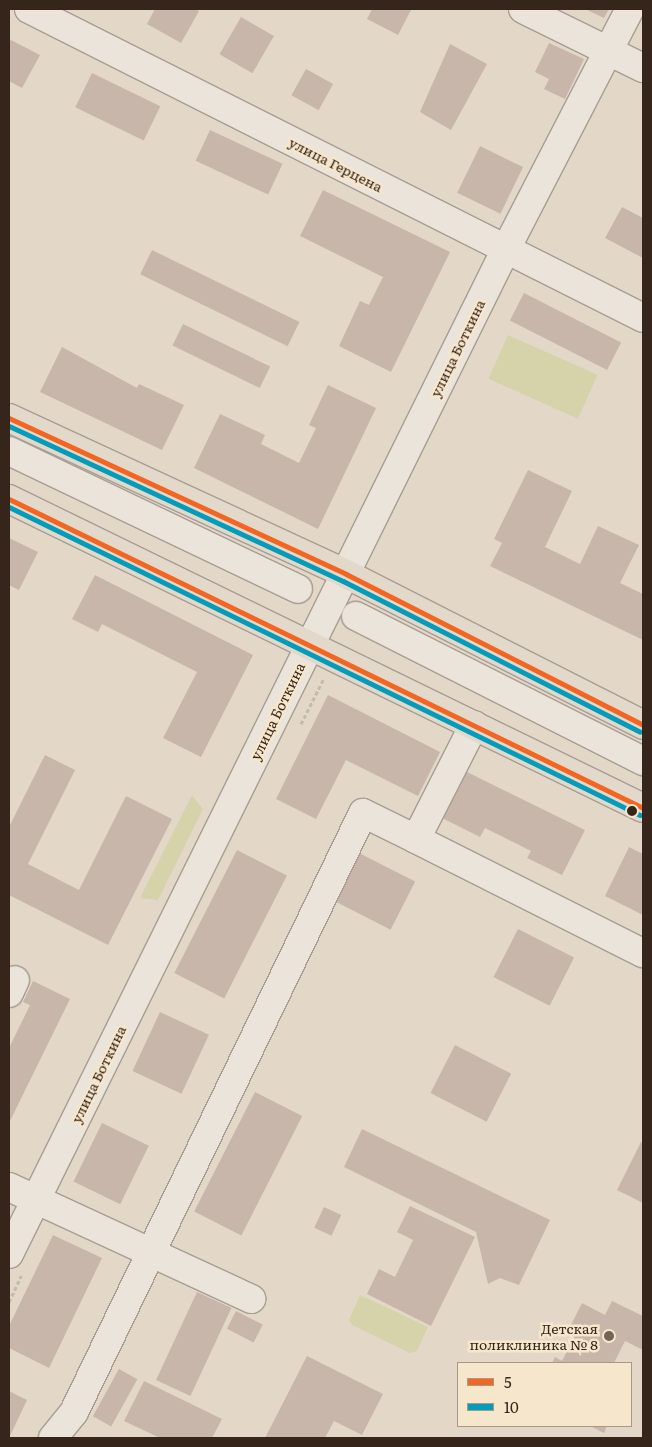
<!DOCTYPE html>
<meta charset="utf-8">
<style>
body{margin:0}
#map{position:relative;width:652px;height:1447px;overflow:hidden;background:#e3d8c8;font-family:Literata,serif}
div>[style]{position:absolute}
.green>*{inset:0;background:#d6d2a9;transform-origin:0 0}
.building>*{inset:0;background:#c7b6a9;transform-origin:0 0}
.path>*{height:3px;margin-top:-1.5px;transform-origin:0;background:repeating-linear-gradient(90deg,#c3bbb1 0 4px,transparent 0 6.5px)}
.roads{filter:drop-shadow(1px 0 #a79d92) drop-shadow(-1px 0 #a79d92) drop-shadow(0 1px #a79d92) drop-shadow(0 -1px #a79d92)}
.minor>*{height:28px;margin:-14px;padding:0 14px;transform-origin:14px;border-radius:14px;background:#ebe4da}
.major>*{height:28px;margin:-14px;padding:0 14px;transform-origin:14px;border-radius:14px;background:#e3d9cb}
.bus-1>*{height:5px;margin:-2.5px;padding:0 2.5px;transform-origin:2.5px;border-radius:2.5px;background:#f26522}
.bus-2>*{height:5px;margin:-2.5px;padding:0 2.5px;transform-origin:2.5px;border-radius:2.5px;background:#059cbc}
.dots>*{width:14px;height:14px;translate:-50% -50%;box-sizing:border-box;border:2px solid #f6e6cb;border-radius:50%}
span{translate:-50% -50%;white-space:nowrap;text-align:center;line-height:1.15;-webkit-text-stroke:5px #f6e6cb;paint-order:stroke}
.street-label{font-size:14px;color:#35251a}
.poi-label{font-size:14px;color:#35251a}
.right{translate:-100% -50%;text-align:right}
.frame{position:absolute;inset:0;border:10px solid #35251a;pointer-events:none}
.legend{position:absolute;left:457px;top:1362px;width:175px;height:65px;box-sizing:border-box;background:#f6e6cb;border:1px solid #a99984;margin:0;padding:6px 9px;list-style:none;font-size:15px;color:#35251a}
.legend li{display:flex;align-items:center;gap:10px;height:25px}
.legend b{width:25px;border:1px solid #a99984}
</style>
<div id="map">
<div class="green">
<i style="left:508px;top:335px;width:98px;height:48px;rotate:24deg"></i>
<i style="clip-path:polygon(192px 795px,203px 809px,158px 900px,140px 898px)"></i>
<i style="clip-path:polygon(360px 1295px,428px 1327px,417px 1351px,410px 1353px,352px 1325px,349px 1320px)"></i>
</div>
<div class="building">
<i style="clip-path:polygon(155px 9px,194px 9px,199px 11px,181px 43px,147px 24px)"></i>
<i style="clip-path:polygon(372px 9px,408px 9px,411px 10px,398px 35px,367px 19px)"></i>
<i style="clip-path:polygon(585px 9px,609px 9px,604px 18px)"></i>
<i style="left:241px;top:17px;width:38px;height:43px;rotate:30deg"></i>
<i style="clip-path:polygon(9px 39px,40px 55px,22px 88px,9px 81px)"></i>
<i style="clip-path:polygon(549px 43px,584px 59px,565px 99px,544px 89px,549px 79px,535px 72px)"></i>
<i style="clip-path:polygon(450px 44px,487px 64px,451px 130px,420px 112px)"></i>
<i style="left:306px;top:69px;width:31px;height:30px;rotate:29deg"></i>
<i style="left:92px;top:73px;width:76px;height:38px;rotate:26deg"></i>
<i style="left:210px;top:130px;width:80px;height:34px;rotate:25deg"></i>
<i style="left:480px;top:146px;width:48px;height:52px;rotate:26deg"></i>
<i style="clip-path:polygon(323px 190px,450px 252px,391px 372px,339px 346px,360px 301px,369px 305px,383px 277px,300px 236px)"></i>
<i style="clip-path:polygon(622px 207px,643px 218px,643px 258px,605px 238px)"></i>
<i style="left:152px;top:250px;width:164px;height:27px;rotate:26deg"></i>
<i style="left:524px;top:293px;width:109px;height:31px;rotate:27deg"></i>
<i style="left:183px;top:324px;width:97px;height:24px;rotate:26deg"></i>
<i style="clip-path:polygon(62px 347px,137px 388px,139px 384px,184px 405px,162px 450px,40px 392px)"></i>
<i style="clip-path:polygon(328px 385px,376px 408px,318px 529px,194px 468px,220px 414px,265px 435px,261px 444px,299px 463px,316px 428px,309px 425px)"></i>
<i style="clip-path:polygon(528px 470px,572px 491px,545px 547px,580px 564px,598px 526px,639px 545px,620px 583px,643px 594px,643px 640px,490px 566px,502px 543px,494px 539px)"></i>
<i style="clip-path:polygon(9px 538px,38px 552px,19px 590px,9px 585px)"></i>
<i style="clip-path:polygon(95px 575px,253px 655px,201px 757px,163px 738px,197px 672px,102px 624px,98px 632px,72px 619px)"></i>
<i style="clip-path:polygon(328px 695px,440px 752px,418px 796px,346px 760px,316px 819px,276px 799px)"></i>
<i style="clip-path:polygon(45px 755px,75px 770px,28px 864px,79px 890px,126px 796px,172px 819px,108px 945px,9px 895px,9px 827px)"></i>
<i style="clip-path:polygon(465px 771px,585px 830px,562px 875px,527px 858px,531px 851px,485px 828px,480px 837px,442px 818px)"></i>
<i style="clip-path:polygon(629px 847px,643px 854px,643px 915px,605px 896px)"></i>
<i style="left:237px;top:850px;width:56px;height:138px;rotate:27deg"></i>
<i style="left:359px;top:853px;width:63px;height:54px;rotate:27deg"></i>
<i style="left:518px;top:929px;width:63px;height:54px;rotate:27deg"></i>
<i style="clip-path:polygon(33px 981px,70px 999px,9px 1123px,9px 1048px,30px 1005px,23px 1002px)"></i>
<i style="left:160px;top:1012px;width:54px;height:65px;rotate:25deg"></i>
<i style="left:455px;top:1045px;width:63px;height:54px;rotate:27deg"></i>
<i style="left:255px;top:1092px;width:53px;height:134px;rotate:27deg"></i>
<i style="left:102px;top:1123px;width:52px;height:65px;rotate:26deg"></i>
<i style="clip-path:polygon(362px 1129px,550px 1220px,519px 1285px,500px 1278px,488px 1284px,476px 1232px,344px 1167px)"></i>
<i style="clip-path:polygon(641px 1142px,643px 1143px,643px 1203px,617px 1190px)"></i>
<i style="clip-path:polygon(410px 1206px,475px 1237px,431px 1326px,367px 1294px,379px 1269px,395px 1277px,413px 1240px,397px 1232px)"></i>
<i style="left:324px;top:1207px;width:19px;height:23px;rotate:25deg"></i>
<i style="clip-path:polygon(53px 1235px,102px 1258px,49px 1368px,9px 1348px,9px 1326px)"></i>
<i style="left:197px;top:1292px;width:38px;height:97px;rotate:25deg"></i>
<i style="clip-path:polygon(612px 1301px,643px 1316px,643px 1350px,625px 1341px,614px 1363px,552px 1363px,555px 1357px,562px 1361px,578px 1330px,570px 1327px,582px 1303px,605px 1315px)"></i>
<i style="left:236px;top:1311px;width:30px;height:20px;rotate:27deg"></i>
<i style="clip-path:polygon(307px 1356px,383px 1394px,362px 1435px,334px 1421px,325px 1438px,265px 1438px)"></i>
<i style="left:119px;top:1369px;width:21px;height:54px;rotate:29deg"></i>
<i style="clip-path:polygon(144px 1381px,222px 1419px,212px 1438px,160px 1438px,124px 1421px)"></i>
<i style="clip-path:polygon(9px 1391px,27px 1400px,9px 1438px)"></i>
<i style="clip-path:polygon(590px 1426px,607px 1426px,604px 1433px)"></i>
</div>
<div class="path">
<i style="left:301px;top:724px;width:51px;rotate:-63.4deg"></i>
<i style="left:9px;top:1302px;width:29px;rotate:-65deg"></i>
</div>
<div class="roads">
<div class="minor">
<i style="left:29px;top:9px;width:687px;rotate:26.71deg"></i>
<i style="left:523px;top:9px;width:134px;rotate:26.2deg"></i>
<i style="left:9px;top:451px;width:320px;rotate:25.5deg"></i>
<i style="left:356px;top:616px;width:322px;rotate:26.8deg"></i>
<i style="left:416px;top:839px;width:254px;rotate:26.7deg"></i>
<i style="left:9px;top:993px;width:14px;rotate:-65deg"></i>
<i style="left:9px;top:1187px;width:267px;rotate:24.8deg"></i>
<i style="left:9px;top:1254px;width:1121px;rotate:-63.69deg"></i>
<i style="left:506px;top:249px;width:270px;rotate:-62.7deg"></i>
<i style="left:53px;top:1438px;width:33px;rotate:-51deg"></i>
<i style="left:74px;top:1412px;width:665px;rotate:-64.24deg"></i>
<i style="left:363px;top:813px;width:59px;rotate:26.1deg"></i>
<i style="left:416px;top:839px;width:128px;rotate:-63deg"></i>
</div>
<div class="major">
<i style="left:9px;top:418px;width:371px;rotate:24.8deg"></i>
<i style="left:346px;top:574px;width:333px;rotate:26.9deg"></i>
<i style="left:9px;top:499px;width:705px;rotate:25.98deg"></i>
</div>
</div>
<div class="bus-1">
<i style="left:9px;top:418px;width:371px;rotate:24.8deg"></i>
<i style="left:346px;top:574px;width:333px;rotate:26.9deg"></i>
<i style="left:9px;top:499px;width:705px;rotate:25.98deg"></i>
</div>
<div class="bus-2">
<i style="left:9px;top:426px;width:368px;rotate:24.9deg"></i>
<i style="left:343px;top:581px;width:333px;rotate:26.9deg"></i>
<i style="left:9px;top:507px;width:702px;rotate:26.02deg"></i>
</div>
<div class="dots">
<i style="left:632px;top:811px;background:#35251a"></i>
<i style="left:609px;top:1336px;background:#726457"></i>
</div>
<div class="street-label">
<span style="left:336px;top:164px;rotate:27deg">улица Герцена</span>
<span style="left:457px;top:348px;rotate:-64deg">улица Боткина</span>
<span style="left:277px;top:711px;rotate:-64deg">улица Боткина</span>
<span style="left:98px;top:1074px;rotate:-64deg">улица Боткина</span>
</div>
<div class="poi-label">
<span class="right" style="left:598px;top:1336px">Детская<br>поликлиника № 8</span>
</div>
<div class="frame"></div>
<ul class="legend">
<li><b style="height:6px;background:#f26522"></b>5</li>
<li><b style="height:6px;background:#059cbc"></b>10</li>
</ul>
</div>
